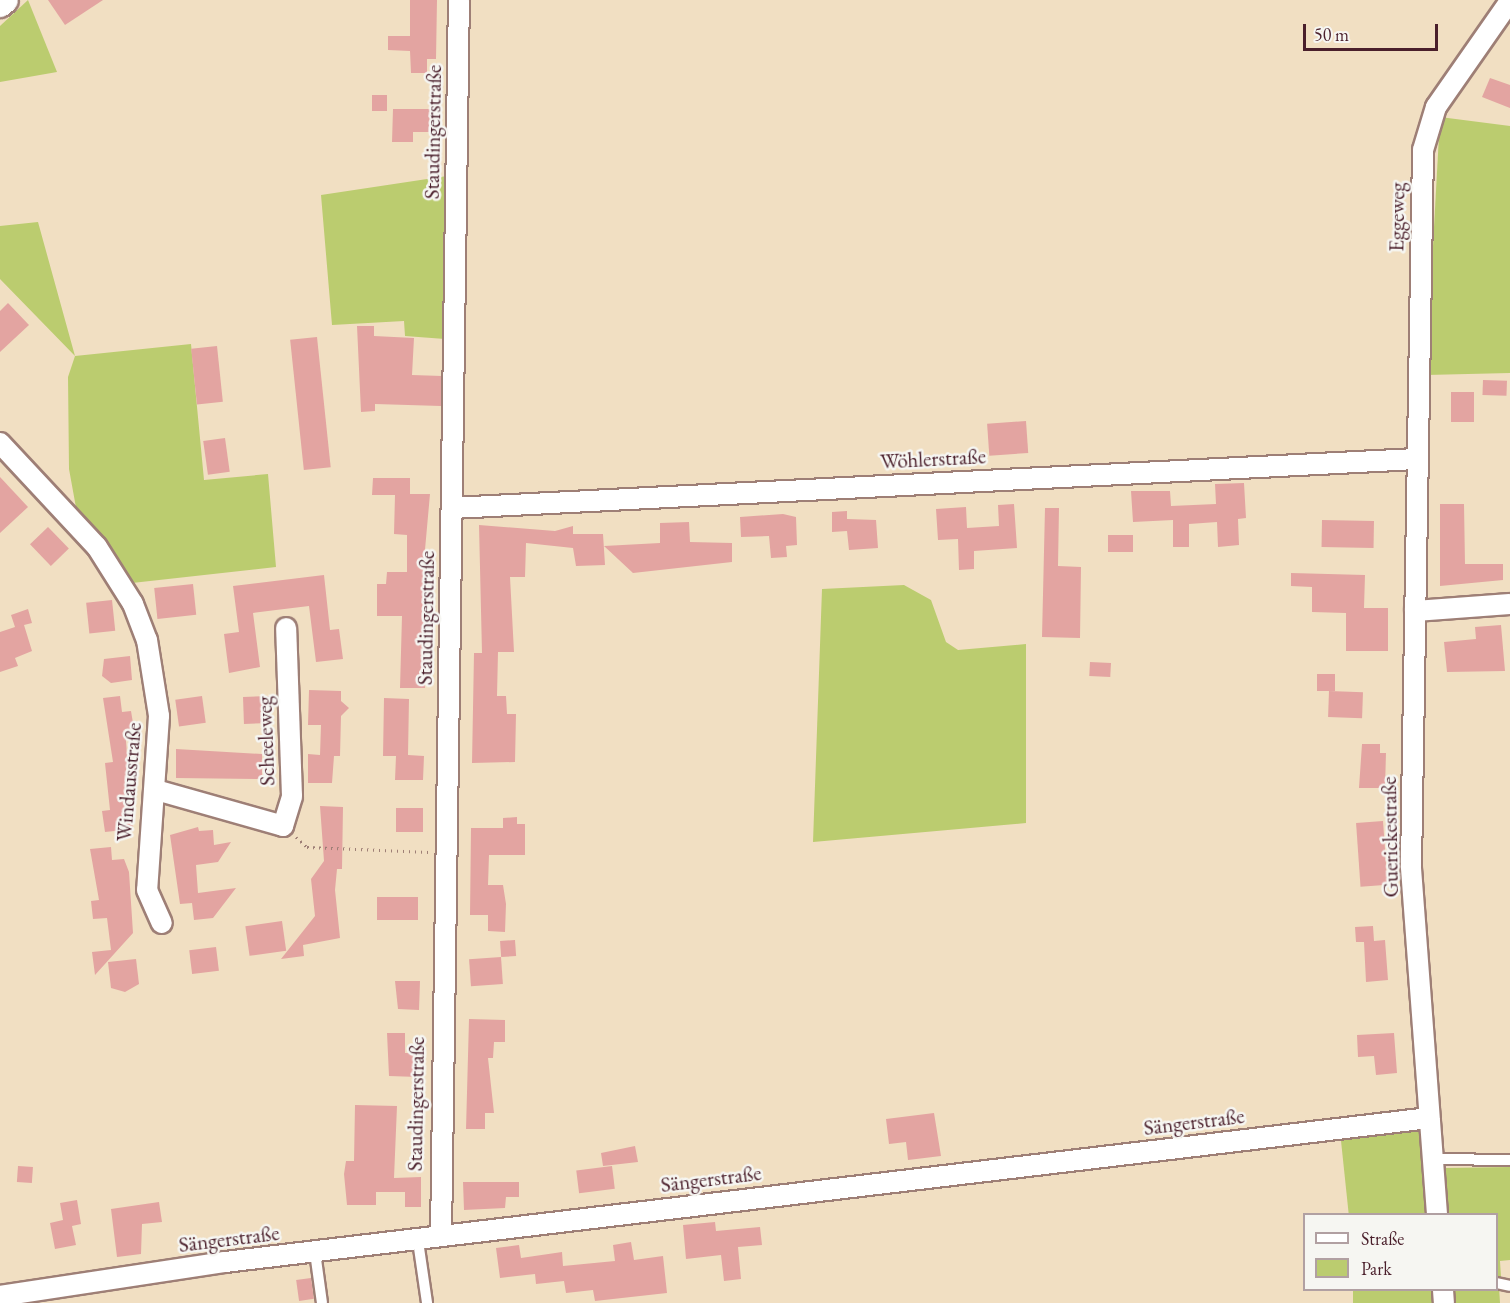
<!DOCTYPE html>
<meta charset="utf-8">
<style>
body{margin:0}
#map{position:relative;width:1510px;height:1303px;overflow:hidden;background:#f1dfc2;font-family:"EB Garamond",serif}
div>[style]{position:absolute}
.green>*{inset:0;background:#bbcc6f;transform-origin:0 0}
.building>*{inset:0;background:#e3a4a1;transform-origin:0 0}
.path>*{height:3px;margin-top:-1.5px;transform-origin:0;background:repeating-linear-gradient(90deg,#9e7f76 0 1.5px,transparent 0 6px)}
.roads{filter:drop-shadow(2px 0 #9e7f76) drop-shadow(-2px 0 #9e7f76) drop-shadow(0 2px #9e7f76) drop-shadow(0 -2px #9e7f76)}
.service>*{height:10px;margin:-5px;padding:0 5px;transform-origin:5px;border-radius:5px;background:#fff}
.minor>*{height:20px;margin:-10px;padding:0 10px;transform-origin:10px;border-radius:10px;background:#fff}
.tertiary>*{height:26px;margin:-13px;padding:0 13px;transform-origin:13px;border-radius:13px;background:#fff}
span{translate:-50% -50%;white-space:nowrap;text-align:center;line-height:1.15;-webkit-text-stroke:5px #f6f6f2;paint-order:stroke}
.street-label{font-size:21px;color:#4a1f2b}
.legend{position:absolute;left:1303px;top:1213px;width:195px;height:78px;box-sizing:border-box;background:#f6f6f2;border:2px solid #b1a0a2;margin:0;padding:8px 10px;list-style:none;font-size:18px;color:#4a1f2b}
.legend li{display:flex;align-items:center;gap:12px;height:30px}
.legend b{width:30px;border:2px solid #b1a0a2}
.scale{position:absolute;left:1303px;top:24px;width:135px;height:27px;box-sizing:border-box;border:3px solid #4a1f2b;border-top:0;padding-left:8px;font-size:18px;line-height:21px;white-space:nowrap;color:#4a1f2b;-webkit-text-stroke:4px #f6f6f2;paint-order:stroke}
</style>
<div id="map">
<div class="green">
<i style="clip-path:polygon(28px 0,57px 72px,0 82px,0 26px)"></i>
<i style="clip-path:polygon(1440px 117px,1510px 126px,1510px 373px,1426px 375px)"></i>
<i style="clip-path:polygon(447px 176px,445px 339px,405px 336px,404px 321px,332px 325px,321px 195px)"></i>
<i style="clip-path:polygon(38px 222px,75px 356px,191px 344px,204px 480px,268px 474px,276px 567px,132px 583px,77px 513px,69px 469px,68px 377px,75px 356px,0 279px,0 226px)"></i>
<i style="clip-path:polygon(904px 585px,931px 600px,946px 642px,958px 650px,1026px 644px,1026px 823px,813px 842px,822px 589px)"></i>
<i style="left:1422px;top:1127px;width:87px;height:82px;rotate:84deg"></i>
<i style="clip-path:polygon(1510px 1167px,1510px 1260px,1500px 1261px,1501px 1277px,1497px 1277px,1496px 1214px,1445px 1214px,1443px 1182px,1446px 1168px)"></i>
<i style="clip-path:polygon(1499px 1287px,1500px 1303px,1452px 1303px,1453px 1290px)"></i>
<i style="left:1353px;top:1290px;width:85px;height:13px"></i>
</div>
<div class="building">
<i style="clip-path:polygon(48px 0,103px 0,65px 25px)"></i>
<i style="clip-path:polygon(410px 0,437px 0,436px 59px,427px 59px,427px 73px,411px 73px,410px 51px,388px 50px,388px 36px,410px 36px)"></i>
<i style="clip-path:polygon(1490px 78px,1510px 85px,1510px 108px,1482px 97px)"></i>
<i style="left:387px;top:95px;width:16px;height:15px;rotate:90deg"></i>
<i style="clip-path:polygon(393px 109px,435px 109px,435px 132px,413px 132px,413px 142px,392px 142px)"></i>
<i style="clip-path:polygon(8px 303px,29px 325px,0 352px,0 311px)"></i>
<i style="clip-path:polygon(357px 326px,374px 326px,374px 336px,414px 338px,412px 375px,442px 376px,441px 406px,375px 404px,375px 411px,361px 412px)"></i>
<i style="left:317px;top:337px;width:131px;height:27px;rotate:84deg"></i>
<i style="left:217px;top:346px;width:56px;height:26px;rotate:84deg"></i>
<i style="left:1483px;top:380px;width:24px;height:15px;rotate:2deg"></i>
<i style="left:1451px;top:392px;width:23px;height:30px"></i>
<i style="left:1026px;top:421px;width:32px;height:39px;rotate:86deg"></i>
<i style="left:225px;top:438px;width:34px;height:22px;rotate:82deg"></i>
<i style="clip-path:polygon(0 477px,28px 507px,0 533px)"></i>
<i style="clip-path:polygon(373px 478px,410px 478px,410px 494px,430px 494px,423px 572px,425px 688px,400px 688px,402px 616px,377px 616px,377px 584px,386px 584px,387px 572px,407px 572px,407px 535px,394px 534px,395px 495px,372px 495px)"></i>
<i style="clip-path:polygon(1244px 483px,1246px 518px,1238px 519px,1239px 545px,1218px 547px,1217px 522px,1189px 524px,1189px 547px,1173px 547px,1173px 520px,1133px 522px,1131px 491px,1170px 491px,1171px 506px,1216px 504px,1215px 484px)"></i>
<i style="clip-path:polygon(1014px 504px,1017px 548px,974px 551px,974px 569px,959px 570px,958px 539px,938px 540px,936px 509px,966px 507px,967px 528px,999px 526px,998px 505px)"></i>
<i style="clip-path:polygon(1440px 504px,1464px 504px,1465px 564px,1503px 564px,1503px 580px,1440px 586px)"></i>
<i style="clip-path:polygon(1045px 508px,1059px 508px,1058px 566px,1081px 567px,1080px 638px,1042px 637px)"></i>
<i style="clip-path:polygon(847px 511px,847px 519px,876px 520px,878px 548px,849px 550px,847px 531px,832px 532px,832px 512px)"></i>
<i style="clip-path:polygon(783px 514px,796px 517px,797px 545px,786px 546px,787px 557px,771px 558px,769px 536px,741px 537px,740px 517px)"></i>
<i style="left:1322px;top:520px;width:52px;height:27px;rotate:1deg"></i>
<i style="clip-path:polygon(689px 522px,690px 542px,732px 543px,732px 562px,633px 573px,604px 546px,660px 543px,660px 523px)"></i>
<i style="clip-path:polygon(479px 525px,555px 531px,573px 526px,573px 534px,603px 534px,605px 565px,576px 566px,573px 548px,526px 543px,525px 577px,510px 577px,514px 652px,498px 652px,497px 696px,506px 696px,507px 714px,516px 714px,515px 762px,472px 763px,474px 653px,482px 653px)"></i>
<i style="left:48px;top:527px;width:30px;height:25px;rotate:46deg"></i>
<i style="left:1108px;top:535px;width:25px;height:17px"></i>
<i style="clip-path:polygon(1291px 573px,1365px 575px,1364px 608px,1388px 608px,1388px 651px,1346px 651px,1346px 613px,1312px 612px,1312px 587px,1291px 586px)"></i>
<i style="clip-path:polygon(324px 575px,330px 630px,339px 629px,343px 659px,316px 662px,309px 606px,276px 610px,253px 613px,260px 667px,229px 673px,224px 634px,239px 632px,233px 586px)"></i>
<i style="left:193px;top:584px;width:31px;height:39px;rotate:84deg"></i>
<i style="left:112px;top:600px;width:31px;height:26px;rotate:84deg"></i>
<i style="clip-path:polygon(28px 609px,32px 623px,24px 625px,32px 651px,15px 658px,18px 666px,0 672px,0 632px,15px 627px,11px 615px)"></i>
<i style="clip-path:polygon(1501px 625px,1505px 671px,1447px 672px,1444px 642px,1476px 639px,1475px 627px)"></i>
<i style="clip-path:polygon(130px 656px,132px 680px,111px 683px,102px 676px,104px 659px)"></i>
<i style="left:1090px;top:662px;width:21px;height:14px;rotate:3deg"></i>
<i style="left:1317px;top:674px;width:18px;height:17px"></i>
<i style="clip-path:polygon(309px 690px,341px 691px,341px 701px,349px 708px,341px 716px,340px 756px,334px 756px,332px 783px,308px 783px,308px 754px,320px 755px,321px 725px,308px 725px)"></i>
<i style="left:1329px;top:691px;width:34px;height:26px;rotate:2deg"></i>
<i style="clip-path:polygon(120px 696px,122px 712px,131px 711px,134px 729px,125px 729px,133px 829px,105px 832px,102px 811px,110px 810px,105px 763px,113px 762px,103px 698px)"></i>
<i style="left:202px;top:696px;width:27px;height:27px;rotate:82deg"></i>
<i style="left:270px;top:696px;width:27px;height:27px;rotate:88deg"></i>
<i style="clip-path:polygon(384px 698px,409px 699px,408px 755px,424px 756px,423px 780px,395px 780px,396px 756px,383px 756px)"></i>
<i style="clip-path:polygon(1362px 744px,1380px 744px,1380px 753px,1386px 753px,1385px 788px,1359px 788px)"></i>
<i style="clip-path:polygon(176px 749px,262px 754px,262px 779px,176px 778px)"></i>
<i style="clip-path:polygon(320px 806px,343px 807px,342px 869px,337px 869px,335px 890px,340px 938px,303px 945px,304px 956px,281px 959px,315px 916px,311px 879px,324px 861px)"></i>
<i style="left:396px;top:808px;width:27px;height:24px"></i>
<i style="clip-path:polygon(517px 817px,517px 824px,525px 824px,525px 855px,489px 855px,488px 885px,503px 885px,506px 904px,505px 932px,488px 931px,488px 915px,470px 915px,471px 828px,503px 828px,503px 818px)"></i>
<i style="left:1383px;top:821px;width:64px;height:27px;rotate:86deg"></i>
<i style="clip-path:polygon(198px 827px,199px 831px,213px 830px,214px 845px,231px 842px,218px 862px,196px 865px,198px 893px,236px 888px,213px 918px,194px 920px,192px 903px,180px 904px,170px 835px)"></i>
<i style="clip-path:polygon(111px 847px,112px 860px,124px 859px,129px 872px,133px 933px,95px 975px,92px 952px,111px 950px,107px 918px,93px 919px,91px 901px,99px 900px,90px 849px)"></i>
<i style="left:377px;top:897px;width:41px;height:23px"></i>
<i style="left:282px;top:921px;width:30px;height:37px;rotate:82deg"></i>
<i style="clip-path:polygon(1373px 926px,1374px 941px,1385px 940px,1388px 980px,1366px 982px,1364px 942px,1356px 942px,1355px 927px)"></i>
<i style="left:515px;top:940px;width:16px;height:15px;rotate:86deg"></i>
<i style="left:216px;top:947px;width:24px;height:27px;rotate:83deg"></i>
<i style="left:501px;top:957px;width:27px;height:32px;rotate:86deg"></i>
<i style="clip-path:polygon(136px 959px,139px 984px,125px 992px,111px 988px,108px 962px)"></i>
<i style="clip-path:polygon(395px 981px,420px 981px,419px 1010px,398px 1009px)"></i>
<i style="clip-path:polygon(469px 1019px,505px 1020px,505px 1042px,494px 1042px,493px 1058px,488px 1058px,494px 1113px,485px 1113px,485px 1129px,466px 1129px)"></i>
<i style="clip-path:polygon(387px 1033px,405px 1033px,405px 1053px,418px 1053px,418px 1077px,389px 1076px)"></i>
<i style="clip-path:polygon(1394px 1033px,1397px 1073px,1376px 1075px,1374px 1056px,1358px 1057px,1357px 1035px)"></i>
<i style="clip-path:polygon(355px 1105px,397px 1106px,394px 1178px,421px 1177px,421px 1207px,405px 1207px,405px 1192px,376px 1192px,376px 1205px,347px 1205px,344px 1174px,346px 1161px,354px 1161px)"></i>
<i style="clip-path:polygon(934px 1113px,941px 1156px,908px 1160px,906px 1142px,889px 1144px,886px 1119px)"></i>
<i style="clip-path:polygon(635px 1146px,638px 1162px,603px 1166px,601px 1153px)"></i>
<i style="left:18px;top:1166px;width:15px;height:16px;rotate:4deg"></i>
<i style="left:612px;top:1166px;width:23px;height:36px;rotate:83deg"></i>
<i style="clip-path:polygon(463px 1182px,519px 1182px,519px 1197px,506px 1197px,505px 1208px,464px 1210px)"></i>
<i style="clip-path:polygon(77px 1200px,81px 1224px,72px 1226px,76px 1245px,55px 1249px,50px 1223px,63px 1220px,60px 1203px)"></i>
<i style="clip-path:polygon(159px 1202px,162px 1222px,142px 1224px,141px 1254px,117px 1257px,111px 1209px)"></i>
<i style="clip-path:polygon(715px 1222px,716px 1231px,760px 1227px,762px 1245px,738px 1247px,741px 1279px,724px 1281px,721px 1255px,686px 1259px,683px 1225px)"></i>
<i style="clip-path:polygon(631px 1242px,634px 1260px,663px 1256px,667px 1293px,595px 1301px,593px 1290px,566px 1293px,564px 1281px,536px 1284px,535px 1274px,500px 1278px,496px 1248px,519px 1245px,521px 1258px,562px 1252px,563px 1266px,615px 1261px,613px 1245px)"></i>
<i style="left:311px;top:1278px;width:21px;height:15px;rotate:82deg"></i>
</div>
<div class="path">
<i style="left:296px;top:837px;width:15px;rotate:42deg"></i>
<i style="left:307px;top:847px;width:122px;rotate:2.3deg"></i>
</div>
<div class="roads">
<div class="service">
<i style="left:1433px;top:1159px;width:77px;rotate:0.7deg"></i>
<i style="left:418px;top:1241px;width:63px;rotate:81.7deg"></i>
<i style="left:315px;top:1252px;width:51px;rotate:82.2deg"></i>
<i style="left:1496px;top:1283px;width:14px;rotate:12deg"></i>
</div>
<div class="minor">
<i style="left:0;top:443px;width:142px;rotate:47deg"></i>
<i style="left:97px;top:547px;width:67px;rotate:57.7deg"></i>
<i style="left:133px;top:604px;width:39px;rotate:69deg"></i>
<i style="left:147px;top:640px;width:77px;rotate:81deg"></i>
<i style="left:159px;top:716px;width:174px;rotate:93.9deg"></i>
<i style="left:147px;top:890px;width:36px;rotate:66deg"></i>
<i style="left:452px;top:508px;width:965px;rotate:-2.91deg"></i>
<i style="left:1415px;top:611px;width:95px;rotate:-4.2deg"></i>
<i style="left:156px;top:790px;width:132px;rotate:15.8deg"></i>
<i style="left:283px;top:826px;width:31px;rotate:-73deg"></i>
<i style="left:292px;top:796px;width:168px;rotate:-92deg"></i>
<i style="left:1437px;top:1214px;width:349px;rotate:-94.3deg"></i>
<i style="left:1411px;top:866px;width:716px;rotate:-89.04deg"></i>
<i style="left:1423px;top:150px;width:45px;rotate:-73.2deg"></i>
<i style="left:1436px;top:107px;width:129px;rotate:-55.1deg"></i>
<i style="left:441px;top:1236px;width:1236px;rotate:-89.17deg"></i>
<i style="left:1443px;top:1290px;width:13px;rotate:86deg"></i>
<i style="left:0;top:1296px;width:228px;rotate:-8.6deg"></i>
<i style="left:225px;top:1262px;width:1213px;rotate:-6.82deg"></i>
</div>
<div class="tertiary">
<i style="left:0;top:4px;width:6px;rotate:-39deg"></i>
</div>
</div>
<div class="street-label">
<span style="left:433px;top:132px;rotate:-89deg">Staudingerstraße</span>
<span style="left:1397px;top:217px;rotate:-89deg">Eggeweg</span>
<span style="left:933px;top:459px;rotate:-3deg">Wöhlerstraße</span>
<span style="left:426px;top:618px;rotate:-89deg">Staudingerstraße</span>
<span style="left:266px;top:741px;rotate:-92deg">Scheeleweg</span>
<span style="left:129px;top:782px;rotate:-85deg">Windausstraße</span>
<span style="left:1390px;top:837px;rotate:-91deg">Guerickestraße</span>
<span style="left:416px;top:1104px;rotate:-89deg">Staudingerstraße</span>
<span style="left:1194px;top:1122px;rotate:-7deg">Sängerstraße</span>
<span style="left:711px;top:1179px;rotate:-7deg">Sängerstraße</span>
<span style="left:229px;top:1239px;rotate:-7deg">Sängerstraße</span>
</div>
<ul class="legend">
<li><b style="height:8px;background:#fff"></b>Straße</li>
<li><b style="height:16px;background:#bbcc6f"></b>Park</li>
</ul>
<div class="scale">50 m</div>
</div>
